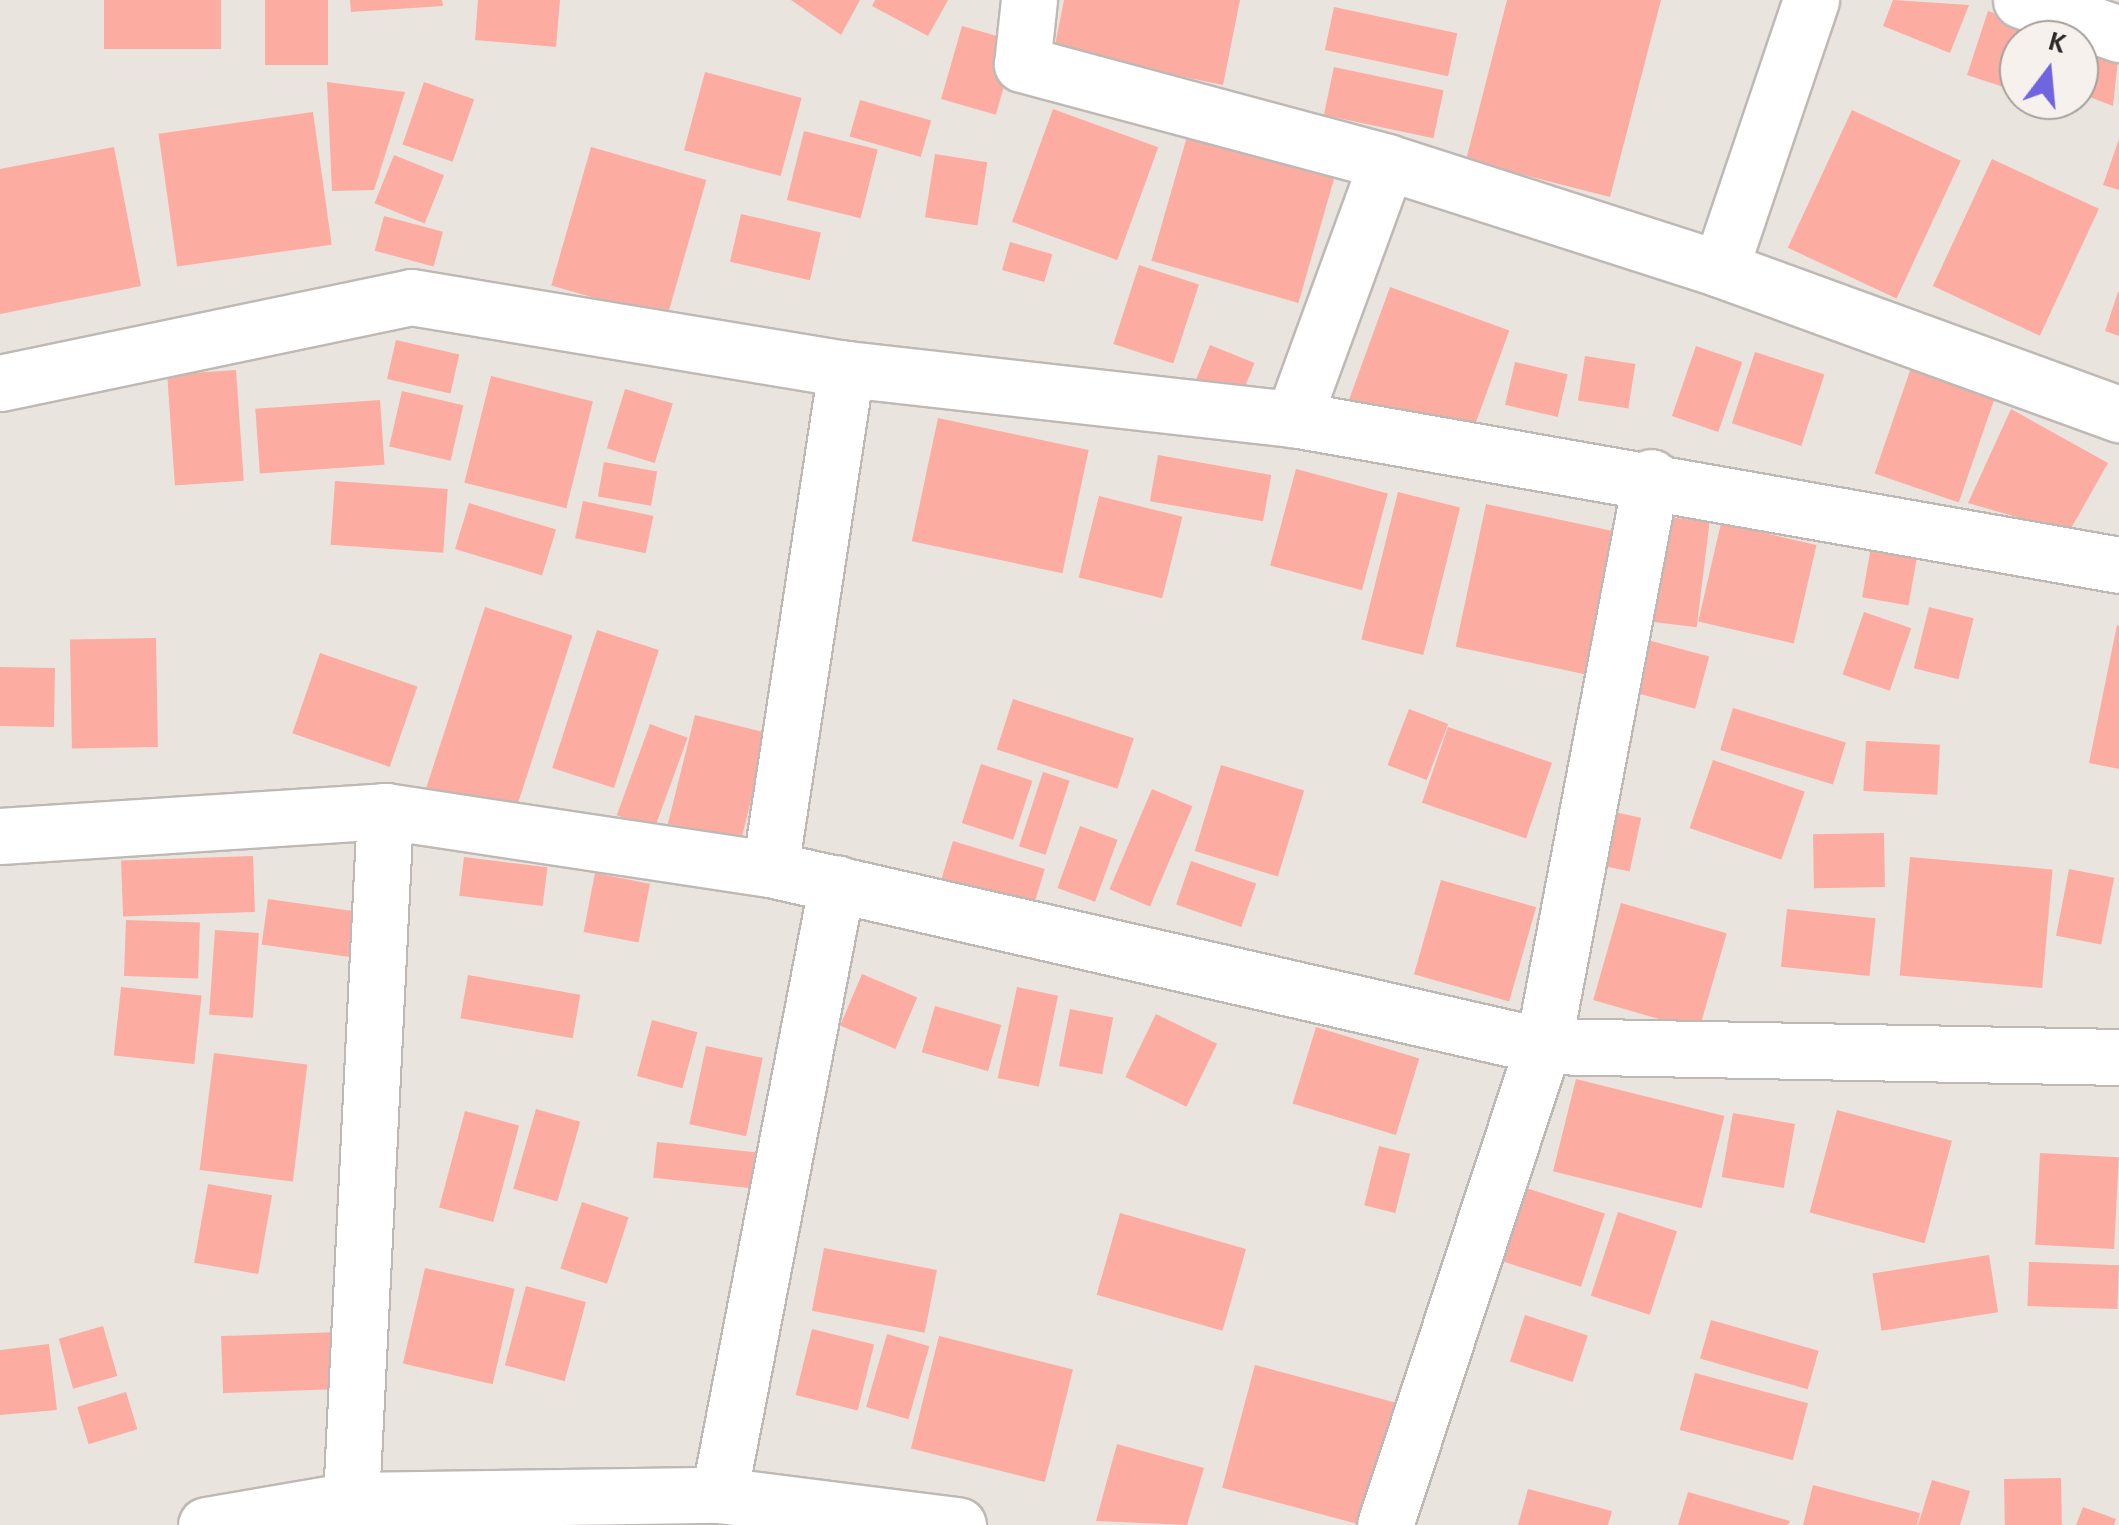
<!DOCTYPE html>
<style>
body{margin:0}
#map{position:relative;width:2119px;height:1525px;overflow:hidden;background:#eae4df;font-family:"Alegreya Sans",sans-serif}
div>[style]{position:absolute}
.building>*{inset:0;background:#fdaca1;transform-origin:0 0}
.roads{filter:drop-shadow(2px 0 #bfb9b5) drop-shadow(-2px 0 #bfb9b5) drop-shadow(0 2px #bfb9b5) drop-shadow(0 -2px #bfb9b5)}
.street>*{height:55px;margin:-27.5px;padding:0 27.5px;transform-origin:27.5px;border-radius:27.5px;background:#fff}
span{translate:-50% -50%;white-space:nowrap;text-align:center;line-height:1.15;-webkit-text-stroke:9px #f7f1ed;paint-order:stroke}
.north{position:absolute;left:1999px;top:20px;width:100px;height:100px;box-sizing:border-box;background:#f7f1ed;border:2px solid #a5a09d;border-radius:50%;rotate:16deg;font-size:28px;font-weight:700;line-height:40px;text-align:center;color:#2a2726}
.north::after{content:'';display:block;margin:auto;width:35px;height:45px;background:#6f65df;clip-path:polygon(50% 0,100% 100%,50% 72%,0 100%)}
</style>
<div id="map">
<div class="building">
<i style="left:104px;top:0;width:117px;height:49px"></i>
<i style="left:265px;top:0;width:63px;height:65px"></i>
<i style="clip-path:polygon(350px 0,442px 0,443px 6px,351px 12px)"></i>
<i style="clip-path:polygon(478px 0,560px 0,556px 47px,475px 40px)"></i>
<i style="clip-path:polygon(791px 0,860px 0,841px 35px)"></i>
<i style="clip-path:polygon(875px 0,948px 0,928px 36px,872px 6px)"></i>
<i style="clip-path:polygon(1064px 0,1240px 0,1223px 85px,1054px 50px)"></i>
<i style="clip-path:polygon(1507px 0,1661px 0,1610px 197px,1466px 160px)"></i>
<i style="clip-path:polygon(1893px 0,1969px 5px,1950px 53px,1883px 26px)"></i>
<i style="left:1334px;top:7px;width:126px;height:44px;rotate:12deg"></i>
<i style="clip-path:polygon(1988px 11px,2056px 33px,2054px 40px,2019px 40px,2019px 92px,1967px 75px)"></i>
<i style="left:962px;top:26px;width:57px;height:76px;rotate:16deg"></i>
<i style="clip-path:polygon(2079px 40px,2119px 51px,2113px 106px,2079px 93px)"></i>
<i style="left:1334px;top:67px;width:112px;height:49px;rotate:12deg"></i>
<i style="left:705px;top:72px;width:100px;height:81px;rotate:15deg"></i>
<i style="clip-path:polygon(327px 82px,405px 92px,374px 190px,332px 191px)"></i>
<i style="left:424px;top:82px;width:53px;height:66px;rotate:19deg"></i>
<i style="left:860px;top:100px;width:74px;height:38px;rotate:16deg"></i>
<i style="left:1053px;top:109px;width:112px;height:120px;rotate:20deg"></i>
<i style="left:1852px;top:110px;width:120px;height:152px;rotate:25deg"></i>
<i style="left:313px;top:112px;width:134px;height:156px;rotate:82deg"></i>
<i style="left:804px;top:131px;width:76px;height:71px;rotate:14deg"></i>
<i style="left:1188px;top:133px;width:153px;height:133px;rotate:16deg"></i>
<i style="clip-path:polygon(2119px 139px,2119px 190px,2103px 185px)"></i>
<i style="clip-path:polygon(114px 147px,141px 286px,0 314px,0 169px)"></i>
<i style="left:591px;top:147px;width:120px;height:144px;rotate:16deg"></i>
<i style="left:935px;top:154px;width:53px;height:64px;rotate:9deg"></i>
<i style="left:394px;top:155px;width:54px;height:52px;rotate:22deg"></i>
<i style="left:1992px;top:159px;width:118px;height:140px;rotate:25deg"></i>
<i style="left:741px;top:214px;width:82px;height:49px;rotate:13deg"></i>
<i style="left:384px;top:216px;width:61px;height:36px;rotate:15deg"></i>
<i style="left:1010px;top:242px;width:44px;height:29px;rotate:16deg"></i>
<i style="left:1139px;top:265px;width:63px;height:83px;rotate:18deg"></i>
<i style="left:1390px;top:287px;width:127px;height:122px;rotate:20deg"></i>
<i style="clip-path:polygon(2118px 292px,2119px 292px,2119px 336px,2105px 331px)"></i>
<i style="left:396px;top:340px;width:65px;height:40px;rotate:13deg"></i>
<i style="left:1210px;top:345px;width:48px;height:42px;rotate:22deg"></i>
<i style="left:1696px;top:346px;width:49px;height:74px;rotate:19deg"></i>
<i style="left:1755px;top:352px;width:73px;height:75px;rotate:18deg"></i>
<i style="left:1585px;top:356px;width:51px;height:45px;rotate:9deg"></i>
<i style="left:1914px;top:359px;width:89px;height:121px;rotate:19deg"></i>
<i style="left:1515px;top:362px;width:54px;height:44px;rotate:13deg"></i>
<i style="left:236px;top:370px;width:111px;height:69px;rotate:86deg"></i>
<i style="left:491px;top:376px;width:105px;height:110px;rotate:14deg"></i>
<i style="left:625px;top:389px;width:50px;height:62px;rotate:17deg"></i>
<i style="left:402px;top:391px;width:63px;height:57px;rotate:13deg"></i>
<i style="left:380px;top:400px;width:65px;height:125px;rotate:86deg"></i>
<i style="clip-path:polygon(2011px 409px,2108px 463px,2069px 532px,1968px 503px)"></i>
<i style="left:938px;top:418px;width:154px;height:126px;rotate:12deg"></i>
<i style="left:1158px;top:455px;width:115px;height:47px;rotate:10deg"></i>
<i style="left:604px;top:462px;width:54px;height:35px;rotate:10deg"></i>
<i style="left:1296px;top:469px;width:95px;height:100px;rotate:15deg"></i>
<i style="left:335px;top:481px;width:113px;height:64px;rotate:4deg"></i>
<i style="left:1398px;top:492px;width:64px;height:152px;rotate:14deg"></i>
<i style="left:1099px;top:496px;width:86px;height:84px;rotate:14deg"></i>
<i style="left:583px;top:501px;width:72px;height:38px;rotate:12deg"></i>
<i style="left:469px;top:503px;width:91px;height:48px;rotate:17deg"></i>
<i style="left:1486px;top:504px;width:144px;height:146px;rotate:12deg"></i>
<i style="left:1652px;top:515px;width:58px;height:106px;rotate:7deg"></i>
<i style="left:1721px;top:523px;width:98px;height:101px;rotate:13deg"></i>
<i style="left:1871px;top:547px;width:47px;height:51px;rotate:10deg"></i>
<i style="left:485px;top:607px;width:92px;height:192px;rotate:18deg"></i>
<i style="left:1929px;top:607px;width:46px;height:63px;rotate:14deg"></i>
<i style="left:1864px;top:612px;width:50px;height:66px;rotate:19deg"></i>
<i style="clip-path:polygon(2117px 625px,2119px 626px,2119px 769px,2089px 763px)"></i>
<i style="left:597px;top:630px;width:65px;height:145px;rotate:18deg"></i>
<i style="left:1629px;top:635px;width:83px;height:54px;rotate:15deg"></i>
<i style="left:156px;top:638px;width:109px;height:86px;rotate:89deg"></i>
<i style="left:320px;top:653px;width:103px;height:85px;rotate:19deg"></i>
<i style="left:0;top:667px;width:55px;height:59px;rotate:1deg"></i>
<i style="left:1013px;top:699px;width:127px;height:53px;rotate:18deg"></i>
<i style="left:1733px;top:708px;width:118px;height:44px;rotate:17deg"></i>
<i style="left:1409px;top:709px;width:42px;height:60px;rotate:21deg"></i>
<i style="left:695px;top:715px;width:75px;height:112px;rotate:14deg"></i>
<i style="left:650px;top:724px;width:40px;height:97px;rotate:20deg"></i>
<i style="left:1448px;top:727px;width:110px;height:80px;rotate:19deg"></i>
<i style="left:1866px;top:741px;width:74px;height:50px;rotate:3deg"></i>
<i style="left:1713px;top:760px;width:97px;height:72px;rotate:19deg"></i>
<i style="left:981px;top:764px;width:54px;height:62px;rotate:18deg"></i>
<i style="left:1221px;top:765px;width:87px;height:90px;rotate:17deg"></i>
<i style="left:1043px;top:772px;width:28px;height:78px;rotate:18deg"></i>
<i style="left:1152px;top:789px;width:44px;height:109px;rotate:23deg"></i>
<i style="left:1600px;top:809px;width:42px;height:55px;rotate:12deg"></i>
<i style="left:1080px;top:826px;width:40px;height:66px;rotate:20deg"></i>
<i style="left:1884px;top:833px;width:54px;height:71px;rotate:89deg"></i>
<i style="left:953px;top:841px;width:96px;height:46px;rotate:17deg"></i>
<i style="left:253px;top:856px;width:56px;height:132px;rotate:88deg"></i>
<i style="left:464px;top:857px;width:84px;height:39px;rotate:7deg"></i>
<i style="left:1910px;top:857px;width:143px;height:119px;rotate:5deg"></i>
<i style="left:1191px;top:861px;width:69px;height:46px;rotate:19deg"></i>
<i style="left:2069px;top:869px;width:46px;height:68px;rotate:11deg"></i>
<i style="left:595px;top:873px;width:56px;height:60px;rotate:11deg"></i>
<i style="left:1441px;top:880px;width:99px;height:98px;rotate:16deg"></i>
<i style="left:268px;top:899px;width:98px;height:46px;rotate:8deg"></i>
<i style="left:1621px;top:903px;width:110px;height:101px;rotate:16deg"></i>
<i style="left:1787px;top:909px;width:89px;height:58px;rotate:6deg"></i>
<i style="left:126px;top:920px;width:74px;height:56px;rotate:2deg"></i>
<i style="left:215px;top:930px;width:44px;height:85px;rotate:4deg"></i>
<i style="left:862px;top:974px;width:60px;height:56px;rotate:23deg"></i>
<i style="left:468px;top:975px;width:114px;height:44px;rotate:10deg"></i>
<i style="left:121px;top:987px;width:81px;height:69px;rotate:6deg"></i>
<i style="left:1017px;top:987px;width:42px;height:93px;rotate:12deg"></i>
<i style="left:935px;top:1006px;width:69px;height:48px;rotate:16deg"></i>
<i style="left:1070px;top:1009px;width:44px;height:58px;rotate:11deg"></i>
<i style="left:1156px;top:1014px;width:68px;height:70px;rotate:26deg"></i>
<i style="left:652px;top:1020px;width:47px;height:58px;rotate:15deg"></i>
<i style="left:1316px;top:1027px;width:108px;height:80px;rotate:17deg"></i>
<i style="left:706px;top:1046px;width:58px;height:80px;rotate:12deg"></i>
<i style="left:214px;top:1053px;width:94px;height:118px;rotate:7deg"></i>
<i style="left:1576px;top:1079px;width:153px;height:95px;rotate:14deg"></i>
<i style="left:536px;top:1109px;width:46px;height:83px;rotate:16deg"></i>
<i style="left:1837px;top:1110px;width:119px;height:106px;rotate:15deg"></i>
<i style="left:465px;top:1111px;width:56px;height:100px;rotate:15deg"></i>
<i style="left:1733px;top:1113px;width:63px;height:65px;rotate:10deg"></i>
<i style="left:657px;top:1142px;width:99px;height:36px;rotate:6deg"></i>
<i style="left:1379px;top:1146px;width:32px;height:61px;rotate:14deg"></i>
<i style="left:2040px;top:1153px;width:79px;height:92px;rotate:3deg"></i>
<i style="left:208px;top:1184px;width:65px;height:80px;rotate:10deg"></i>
<i style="left:1523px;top:1187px;width:86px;height:77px;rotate:18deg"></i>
<i style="left:582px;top:1202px;width:49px;height:70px;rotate:18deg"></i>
<i style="left:1618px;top:1212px;width:62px;height:88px;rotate:18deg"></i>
<i style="left:1120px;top:1213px;width:131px;height:85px;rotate:16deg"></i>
<i style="left:824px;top:1248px;width:115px;height:64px;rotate:11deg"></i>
<i style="left:1989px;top:1255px;width:58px;height:118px;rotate:81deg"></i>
<i style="left:2029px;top:1262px;width:90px;height:44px;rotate:2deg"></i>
<i style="left:425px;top:1268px;width:92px;height:98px;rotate:13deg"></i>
<i style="left:526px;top:1286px;width:62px;height:82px;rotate:15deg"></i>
<i style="left:1525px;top:1315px;width:66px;height:49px;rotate:18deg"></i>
<i style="left:1711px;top:1320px;width:112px;height:40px;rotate:16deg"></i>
<i style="left:103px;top:1326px;width:52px;height:46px;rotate:74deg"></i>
<i style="left:812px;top:1329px;width:64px;height:68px;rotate:14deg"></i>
<i style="left:339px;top:1332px;width:57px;height:118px;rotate:88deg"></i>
<i style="left:887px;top:1334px;width:44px;height:76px;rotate:16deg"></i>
<i style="left:939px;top:1336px;width:138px;height:116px;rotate:14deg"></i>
<i style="clip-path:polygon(49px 1344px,57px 1410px,0 1415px,0 1350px)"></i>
<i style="left:1255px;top:1365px;width:146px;height:127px;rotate:15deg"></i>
<i style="left:1695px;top:1373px;width:117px;height:59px;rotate:15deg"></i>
<i style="left:126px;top:1392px;width:39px;height:51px;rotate:73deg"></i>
<i style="clip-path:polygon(1117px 1444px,1204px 1468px,1187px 1525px,1096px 1521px)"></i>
<i style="left:2061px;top:1478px;width:47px;height:57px;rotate:89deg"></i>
<i style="clip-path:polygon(1932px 1480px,1970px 1491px,1960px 1525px,1918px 1525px)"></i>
<i style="clip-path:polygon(1813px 1485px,1920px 1513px,1917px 1525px,1803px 1525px)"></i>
<i style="clip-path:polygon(1528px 1489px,1612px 1511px,1608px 1525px,1518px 1525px)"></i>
<i style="clip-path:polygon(1688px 1492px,1790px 1521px,1788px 1525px,1678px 1525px)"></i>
<i style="clip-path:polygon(2083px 1507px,2116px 1519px,2114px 1525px,2076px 1525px)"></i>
</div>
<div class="roads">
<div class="street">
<i style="left:1029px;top:0;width:64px;rotate:96.2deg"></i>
<i style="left:1022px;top:64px;width:378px;rotate:15deg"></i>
<i style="left:1387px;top:162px;width:274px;rotate:110.1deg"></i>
<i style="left:2021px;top:0;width:104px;rotate:19.1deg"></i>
<i style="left:1387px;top:162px;width:350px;rotate:17.8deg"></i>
<i style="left:1720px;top:269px;width:284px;rotate:-71.3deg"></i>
<i style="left:1720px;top:269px;width:425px;rotate:20deg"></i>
<i style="left:0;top:383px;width:420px;rotate:-11.8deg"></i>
<i style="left:411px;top:297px;width:441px;rotate:9.4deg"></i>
<i style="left:846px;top:369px;width:450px;rotate:6.4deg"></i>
<i style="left:1293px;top:419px;width:839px;rotate:10.02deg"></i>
<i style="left:0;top:836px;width:386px;rotate:-3.7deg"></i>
<i style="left:385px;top:811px;width:389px;rotate:8.6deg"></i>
<i style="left:770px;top:869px;width:793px;rotate:12.9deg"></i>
<i style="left:1543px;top:1046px;width:576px;rotate:1.09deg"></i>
<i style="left:770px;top:869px;width:506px;rotate:-81.36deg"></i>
<i style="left:719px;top:1495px;width:623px;rotate:-79.09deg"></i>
<i style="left:351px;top:1500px;width:690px;rotate:-87.17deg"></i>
<i style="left:206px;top:1525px;width:147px;rotate:-9.8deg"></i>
<i style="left:351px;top:1500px;width:368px;rotate:-0.8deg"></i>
<i style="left:719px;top:1495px;width:241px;rotate:7.2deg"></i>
<i style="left:1385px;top:1525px;width:504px;rotate:-71.74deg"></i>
<i style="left:1543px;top:1046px;width:579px;rotate:-79.25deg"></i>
</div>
</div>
<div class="north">K</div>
</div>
